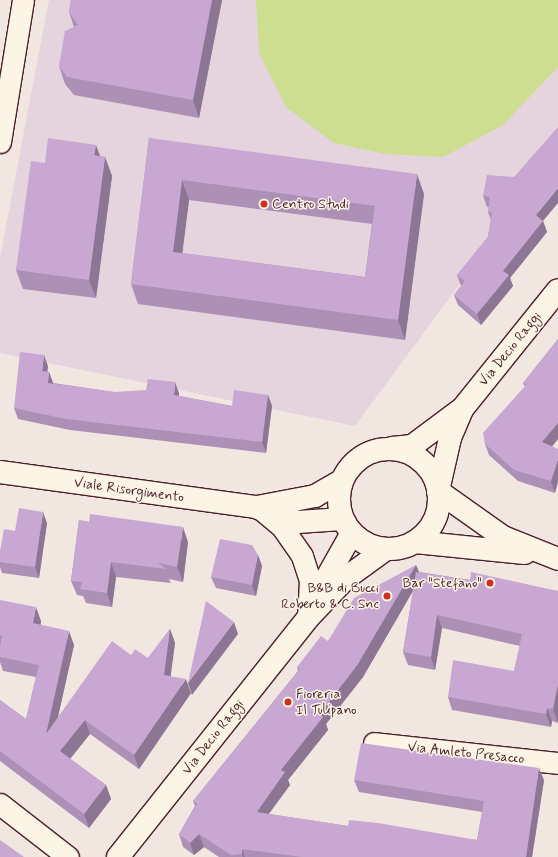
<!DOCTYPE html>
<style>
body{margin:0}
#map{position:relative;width:558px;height:857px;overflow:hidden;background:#f2e6e1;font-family:Mynerve,sans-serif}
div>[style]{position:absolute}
.built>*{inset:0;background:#e5d3dd}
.green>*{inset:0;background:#cede91}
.roads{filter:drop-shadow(1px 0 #4a1f2b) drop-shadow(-1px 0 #4a1f2b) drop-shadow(0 1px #4a1f2b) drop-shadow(0 -1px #4a1f2b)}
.minor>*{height:21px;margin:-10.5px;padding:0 10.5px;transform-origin:10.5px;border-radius:10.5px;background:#fcf5e5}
.tertiary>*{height:22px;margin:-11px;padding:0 11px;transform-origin:11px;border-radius:11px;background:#fcf5e5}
.secondary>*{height:22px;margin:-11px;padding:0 11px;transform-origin:11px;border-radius:11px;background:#fcf5e5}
.secondary>.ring{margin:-11px;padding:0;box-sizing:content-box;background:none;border:22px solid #fcf5e5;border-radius:50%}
.wall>*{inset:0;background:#ac90b5}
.shaded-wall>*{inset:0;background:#8c7694}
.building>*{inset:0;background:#c8a8d3}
.dots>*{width:11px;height:11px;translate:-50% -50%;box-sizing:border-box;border:2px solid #fcf5e5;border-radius:50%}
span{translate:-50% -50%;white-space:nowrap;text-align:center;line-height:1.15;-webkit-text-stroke:3px #fcf5e5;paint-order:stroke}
.poi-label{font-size:14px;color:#4a1f2b}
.left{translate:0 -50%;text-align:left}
.right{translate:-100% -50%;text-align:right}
.street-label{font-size:14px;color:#4a1f2b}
</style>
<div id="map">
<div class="built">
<i style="clip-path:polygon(49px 0,558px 0,558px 151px,355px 426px,0 353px,0 258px)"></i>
</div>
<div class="green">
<i style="clip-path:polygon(256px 0,558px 0,558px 67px,503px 125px,443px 157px,385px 154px,334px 143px,286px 107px,259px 53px)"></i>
</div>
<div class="roads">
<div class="minor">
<i style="left:0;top:142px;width:144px;rotate:-80.8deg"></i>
<i style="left:263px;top:511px;width:25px;rotate:40deg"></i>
<i style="left:282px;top:527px;width:35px;rotate:55deg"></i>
<i style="left:302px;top:556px;width:25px;rotate:72deg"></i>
<i style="left:310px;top:580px;width:33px;rotate:93deg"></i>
<i style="left:374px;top:743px;width:185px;rotate:6.2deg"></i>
<i style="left:0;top:804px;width:86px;rotate:37.9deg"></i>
</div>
<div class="tertiary">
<i style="left:0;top:472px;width:259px;rotate:7.8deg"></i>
<i style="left:257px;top:507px;width:59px;rotate:-10.7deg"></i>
<i style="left:315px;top:496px;width:30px;rotate:-30deg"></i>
<i style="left:438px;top:491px;width:80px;rotate:35.3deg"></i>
<i style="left:503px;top:537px;width:59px;rotate:21.8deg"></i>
<i style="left:258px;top:508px;width:42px;rotate:19.3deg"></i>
<i style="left:298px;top:522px;width:44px;rotate:-3.9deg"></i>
<i style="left:415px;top:542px;width:110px;rotate:5.8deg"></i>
</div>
<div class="secondary">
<i style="left:392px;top:448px;width:20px;rotate:-6deg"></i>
<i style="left:412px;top:446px;width:64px;rotate:-36.7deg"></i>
<i style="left:463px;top:408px;width:151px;rotate:-51.2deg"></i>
<i class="ring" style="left:339px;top:449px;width:78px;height:78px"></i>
<i style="left:438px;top:491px;width:54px;rotate:-77.2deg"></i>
<i style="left:450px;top:438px;width:30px;rotate:-67deg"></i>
<i style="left:317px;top:595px;width:71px;rotate:-60.6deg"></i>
<i style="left:118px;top:857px;width:305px;rotate:-51.5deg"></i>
<i style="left:308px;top:618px;width:55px;rotate:-46.5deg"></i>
<i style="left:346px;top:578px;width:49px;rotate:-35.9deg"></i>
</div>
</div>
<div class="wall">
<i style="clip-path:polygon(71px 0,222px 0,199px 118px,74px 95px,65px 84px,59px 66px,74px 27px,69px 12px)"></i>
<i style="clip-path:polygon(evenodd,149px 138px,424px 194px,405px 340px,138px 304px,131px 284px,149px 138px,189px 200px,372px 224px,365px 277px,182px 253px,189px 200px)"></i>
<i style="clip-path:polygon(100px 156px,105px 157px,112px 176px,96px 298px,23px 289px,16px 270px,45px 163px)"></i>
<i style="clip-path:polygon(514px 177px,543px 221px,547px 232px,510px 278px,513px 286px,481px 325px,458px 305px,454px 295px,461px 286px,457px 275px,488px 237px,491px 220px,488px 212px,489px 207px,487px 207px,483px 196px)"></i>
<i style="clip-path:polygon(558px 339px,558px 439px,552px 447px,555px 493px,518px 481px,489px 455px,485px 444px,525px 387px,523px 383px)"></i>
<i style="clip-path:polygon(48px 366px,47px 371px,49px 372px,53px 383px,114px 392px,179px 393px,179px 396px,232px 406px,268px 395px,272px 406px,266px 453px,70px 430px,18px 419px,14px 408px)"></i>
<i style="clip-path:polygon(79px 520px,188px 542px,183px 582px,169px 579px,171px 583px,116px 577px,112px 607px,86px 603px,83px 596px,77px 595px,71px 581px)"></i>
<i style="clip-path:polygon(47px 523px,39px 578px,2px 573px,0 567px,0 551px)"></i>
<i style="clip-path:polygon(258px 555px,262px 566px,256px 596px,216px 588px,211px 577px)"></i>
<i style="clip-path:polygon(416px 565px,419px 572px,470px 580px,558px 591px,558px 723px,552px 721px,551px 727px,452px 710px,448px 697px,514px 671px,520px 646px,442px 628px,435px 670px,408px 665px,403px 652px,413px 591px,363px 677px,326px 724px,328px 730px,288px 780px,290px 785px,269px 814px,348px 826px,477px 840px,482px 812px,359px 792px,354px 780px,544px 780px,532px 857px,219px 857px,204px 847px,194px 855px,183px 847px,179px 834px,195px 806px,193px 801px,298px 671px,297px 667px,328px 641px)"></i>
<i style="clip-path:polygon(0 600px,41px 621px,41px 625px,74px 645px,58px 717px,131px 655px,148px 658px,170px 629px,175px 643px,170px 676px,191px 693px,139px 769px,90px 734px,70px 759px,106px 785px,111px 799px,89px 828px,0 761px,0 700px,26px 719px,36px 677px,3px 671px,0 662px)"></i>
</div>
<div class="shaded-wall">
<i style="clip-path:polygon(212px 0,222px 0,199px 118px,193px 100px)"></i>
<i style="clip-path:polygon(96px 145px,103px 164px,94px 155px)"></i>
<i style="clip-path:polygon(105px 157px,112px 176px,96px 298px,89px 280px)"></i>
<i style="clip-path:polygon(417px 174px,424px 194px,405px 340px,398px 320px)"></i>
<i style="clip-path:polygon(182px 180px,189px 200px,180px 272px,173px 252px)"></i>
<i style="clip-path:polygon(558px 188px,558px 203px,543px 221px,547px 232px,510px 278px,513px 286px,481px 325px,477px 314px,536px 215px)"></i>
<i style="clip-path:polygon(44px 355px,48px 366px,46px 382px,42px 371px)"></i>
<i style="clip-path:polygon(49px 372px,53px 383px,52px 394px,48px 383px)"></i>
<i style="clip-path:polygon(175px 382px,179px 393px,178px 406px,174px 395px)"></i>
<i style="clip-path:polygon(268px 395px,272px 406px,266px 453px,262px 442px)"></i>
<i style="clip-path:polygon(558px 423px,558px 439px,546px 453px,542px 442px)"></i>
<i style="clip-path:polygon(558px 459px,558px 482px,555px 493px,551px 481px)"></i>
<i style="clip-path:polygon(43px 512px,47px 523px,39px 578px,35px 567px)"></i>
<i style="clip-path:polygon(183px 527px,188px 542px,183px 582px,177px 567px)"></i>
<i style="clip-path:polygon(258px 555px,262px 566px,256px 596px,252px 585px)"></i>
<i style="clip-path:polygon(111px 562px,116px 577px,112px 607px,107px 593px)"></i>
<i style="clip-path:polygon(416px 565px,421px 577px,363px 677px,326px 724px,328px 730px,288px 780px,290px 785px,261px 824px,257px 812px,281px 770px,320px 714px)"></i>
<i style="clip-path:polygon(36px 607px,41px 621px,38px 637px,33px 623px)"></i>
<i style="clip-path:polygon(437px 615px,442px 628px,435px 670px,431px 657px)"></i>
<i style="clip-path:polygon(234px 622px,238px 634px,192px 695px,188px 683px)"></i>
<i style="clip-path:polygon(170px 629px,175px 643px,169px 689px,164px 675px)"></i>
<i style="clip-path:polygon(69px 631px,74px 645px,51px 748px,46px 734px)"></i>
<i style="clip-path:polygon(186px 679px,191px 693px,139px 769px,134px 755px)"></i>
<i style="clip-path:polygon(558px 684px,558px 723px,553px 709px)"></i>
<i style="clip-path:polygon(547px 708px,552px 721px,551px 727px,546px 714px)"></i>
<i style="clip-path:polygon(85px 720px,90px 734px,65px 765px,60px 751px)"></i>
<i style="clip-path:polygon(539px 768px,544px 780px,532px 857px,526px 857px)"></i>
<i style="clip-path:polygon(106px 785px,111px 799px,89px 828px,84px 814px)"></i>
<i style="clip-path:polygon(199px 834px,204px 847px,194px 855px,190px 843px)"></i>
<i style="clip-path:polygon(242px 849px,245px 857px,243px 857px,242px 854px)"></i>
</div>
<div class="building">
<i style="clip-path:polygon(71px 0,212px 0,193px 100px,67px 77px,59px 66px,65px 31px,78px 25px,69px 12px)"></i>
<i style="clip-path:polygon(558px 127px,558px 188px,536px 215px,543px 221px,503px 271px,509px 275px,477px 314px,454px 295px,465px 281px,457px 275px,488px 237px,492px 212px,488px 212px,490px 197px,483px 196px,487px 175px,514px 177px)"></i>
<i style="clip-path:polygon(48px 138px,96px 145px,94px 155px,105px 157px,89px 280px,16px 270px,31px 161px,45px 163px)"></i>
<i style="clip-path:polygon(evenodd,149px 138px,417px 174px,398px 320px,131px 284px,149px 138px,182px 180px,375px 206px,365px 277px,173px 252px,182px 180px)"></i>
<i style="clip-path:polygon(558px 339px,558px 423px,542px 442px,558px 449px,558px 459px,551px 481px,514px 470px,485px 444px,483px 433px,526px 385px,523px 383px)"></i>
<i style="clip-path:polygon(20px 352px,44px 355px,42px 371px,49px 372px,48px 383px,114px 392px,146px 390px,148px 379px,175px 382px,174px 395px,232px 406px,234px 390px,268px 395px,262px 442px,66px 419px,14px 408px)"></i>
<i style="clip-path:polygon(19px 508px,43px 512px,35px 567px,0 562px,0 551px,4px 529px,15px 531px)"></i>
<i style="clip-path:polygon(90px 514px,183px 527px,177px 567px,158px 563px,166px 569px,111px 562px,107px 593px,80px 589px,82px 582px,71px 581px,79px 520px,89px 522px)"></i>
<i style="clip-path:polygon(220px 539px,252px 545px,258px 555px,252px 585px,211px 577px)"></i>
<i style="clip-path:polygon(416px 565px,358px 664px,320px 714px,323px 717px,281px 770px,285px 772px,257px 812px,348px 826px,349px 820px,378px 823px,477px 840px,484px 801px,354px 780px,361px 743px,539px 768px,526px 857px,302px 857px,242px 849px,242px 854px,231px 855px,199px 834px,190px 843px,179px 834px,197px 804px,193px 801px,300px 669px,297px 667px,321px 636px,328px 641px,354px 598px)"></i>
<i style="clip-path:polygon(416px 572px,470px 580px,471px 572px,558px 591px,558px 684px,553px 709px,547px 708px,546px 714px,448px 697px,453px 660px,514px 671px,522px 634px,437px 615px,431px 657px,403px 652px)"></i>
<i style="clip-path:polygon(0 600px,36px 607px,33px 623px,69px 631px,46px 734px,112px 641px,131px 655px,135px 649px,148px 658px,170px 629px,164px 675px,186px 679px,134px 755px,85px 720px,60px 751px,106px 785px,84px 814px,0 751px,0 700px,26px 719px,39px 665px,0 657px,0 647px,2px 636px,0 635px)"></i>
<i style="clip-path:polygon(206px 601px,234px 622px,188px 683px)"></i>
<i style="clip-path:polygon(0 840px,24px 857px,0 857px)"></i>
</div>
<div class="dots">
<i style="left:264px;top:204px;background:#c8321e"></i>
<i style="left:490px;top:583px;background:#c8321e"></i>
<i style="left:387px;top:596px;background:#c8321e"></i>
<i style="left:288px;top:702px;background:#c8321e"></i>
</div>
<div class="poi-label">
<span class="left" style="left:272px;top:204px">Centro Studi</span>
<span class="right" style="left:482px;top:583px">Bar "Stefano"</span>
<span class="right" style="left:379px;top:596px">B&amp;B di Bucci<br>Roberto &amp; C. Snc</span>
<span class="left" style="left:296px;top:702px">Fioreria<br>Il Tulipano</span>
</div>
<div class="street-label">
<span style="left:510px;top:349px;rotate:-51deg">Via Decio Raggi</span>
<span style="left:129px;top:490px;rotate:8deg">Viale Risorgimento</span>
<span style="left:213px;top:737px;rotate:-52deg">Via Decio Raggi</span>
<span style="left:466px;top:753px;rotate:6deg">Via Amleto Presacco</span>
</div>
</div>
